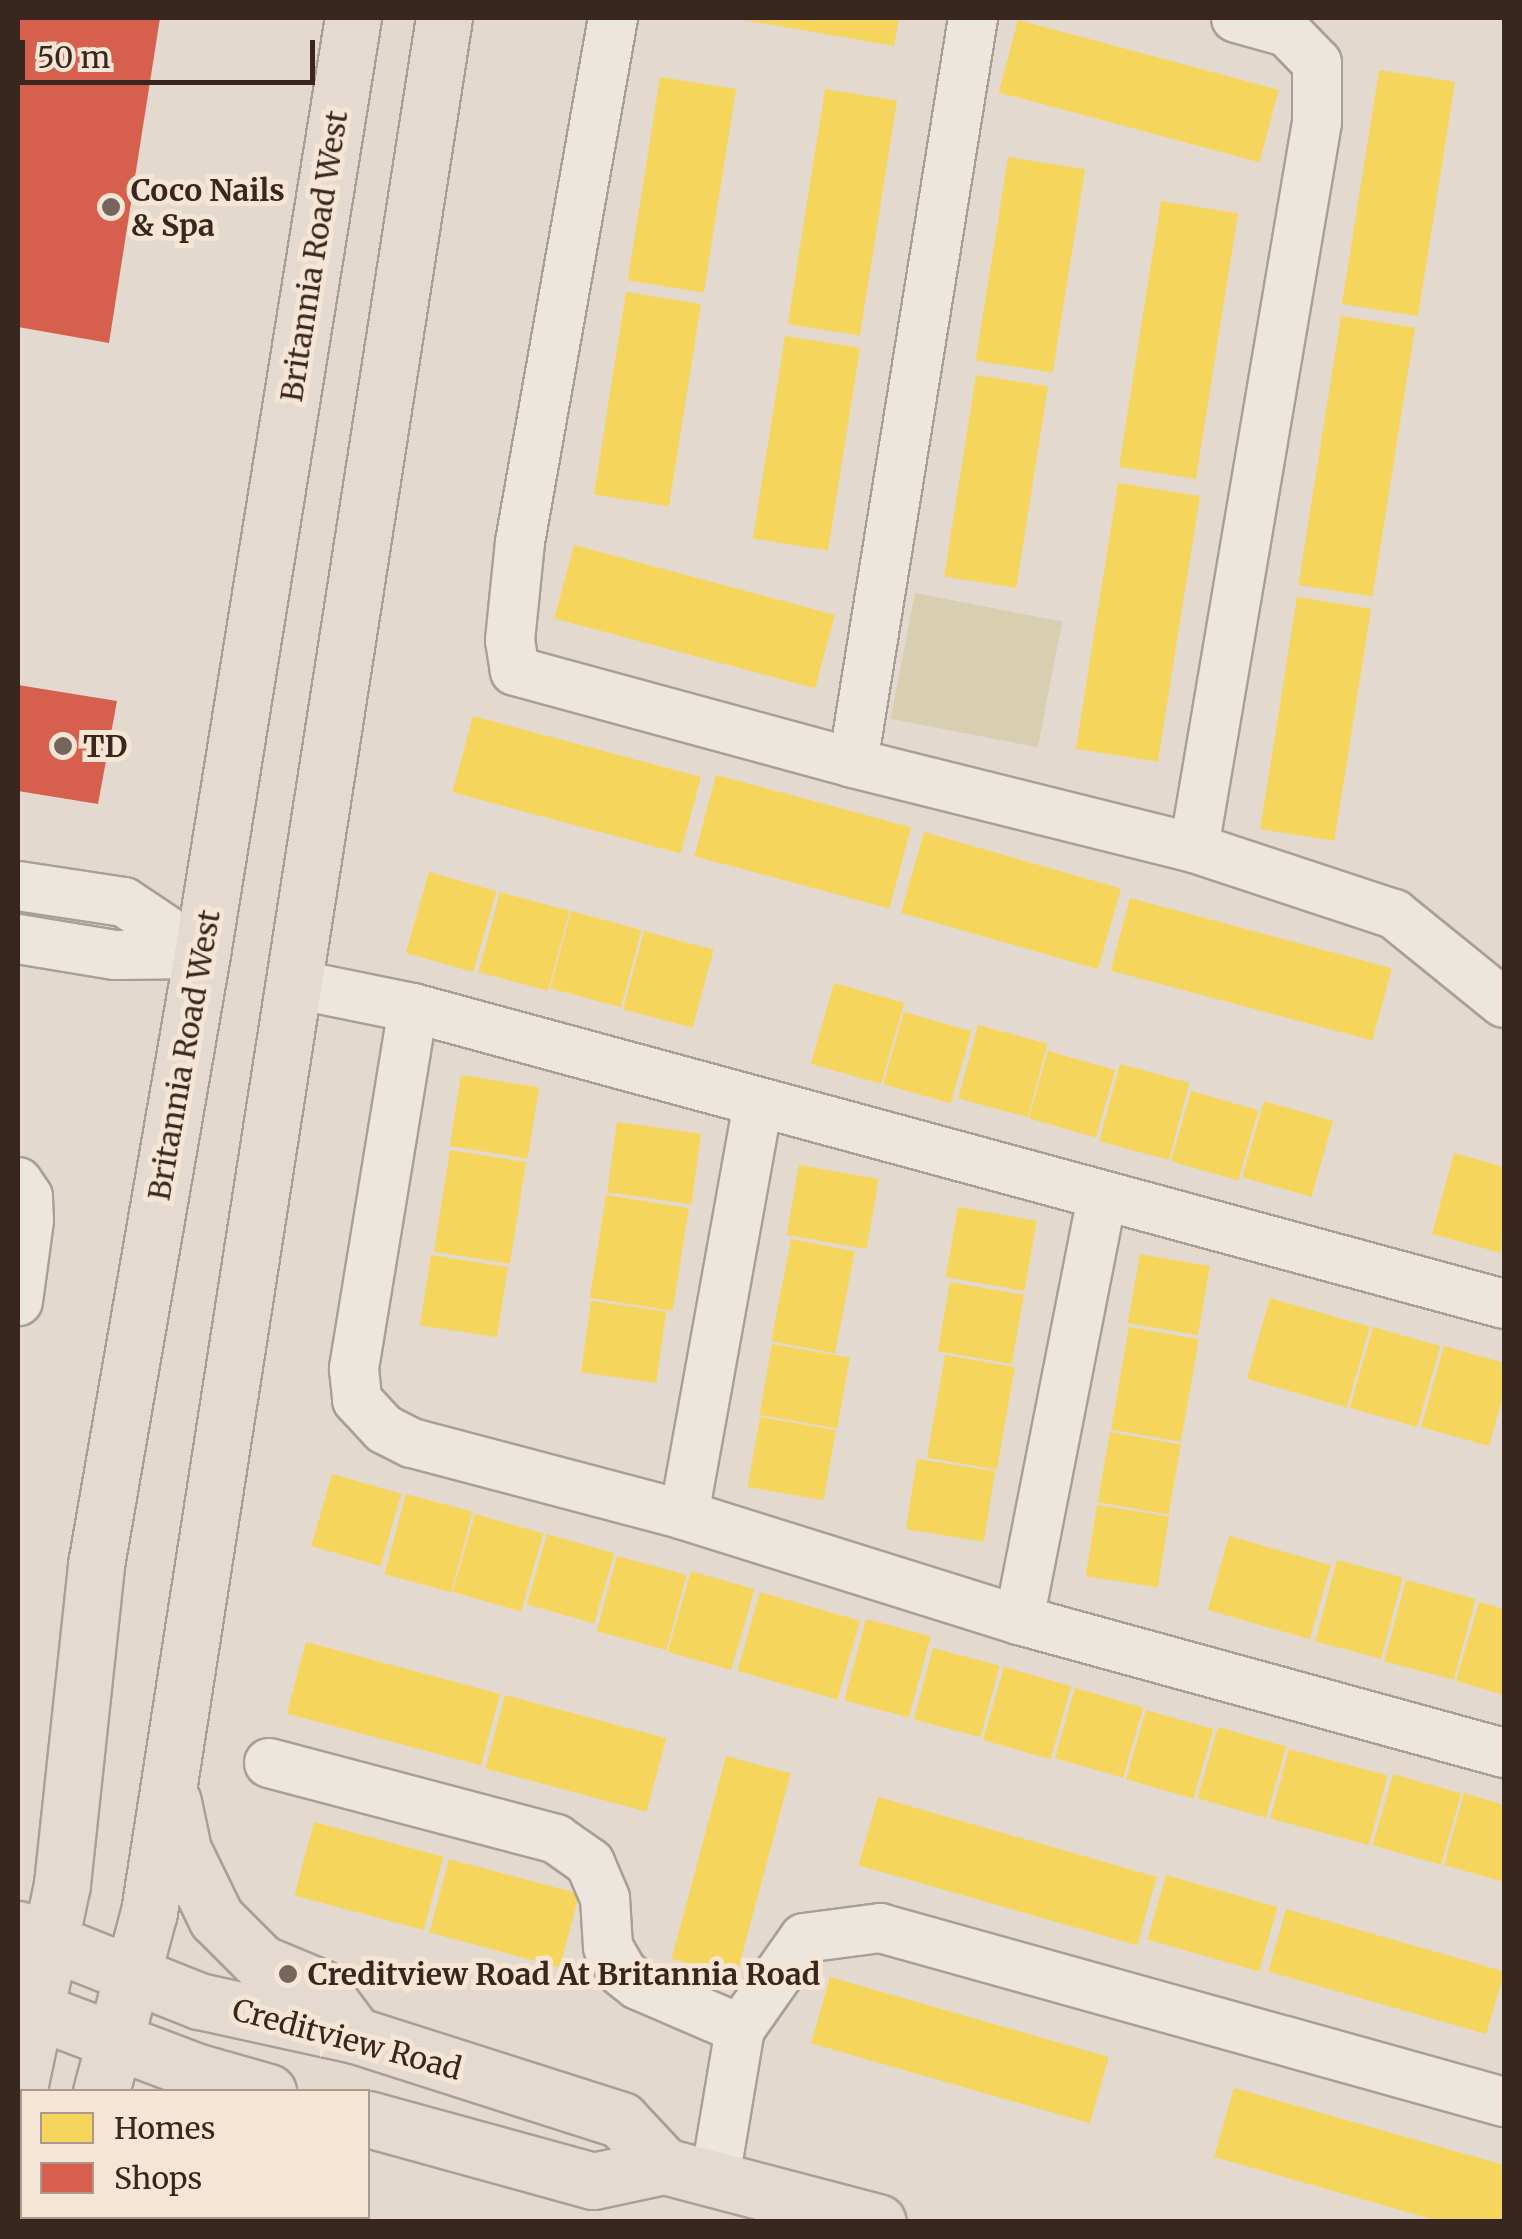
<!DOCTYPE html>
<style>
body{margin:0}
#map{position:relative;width:1522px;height:2239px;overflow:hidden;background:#e4d9ce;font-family:Merriweather,serif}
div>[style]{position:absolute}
.green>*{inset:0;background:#d7cfb0;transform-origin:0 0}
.homes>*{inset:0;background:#f6d55c;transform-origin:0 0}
.shops>*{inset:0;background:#d6604d}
.roads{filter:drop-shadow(2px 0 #a99f97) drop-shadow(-2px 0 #a99f97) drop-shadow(0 2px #a99f97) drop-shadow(0 -2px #a99f97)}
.minor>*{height:48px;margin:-24px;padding:0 24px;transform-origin:24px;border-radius:24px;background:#ece6df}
.major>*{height:55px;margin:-27.5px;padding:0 27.5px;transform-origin:27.5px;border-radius:27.5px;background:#e4dad1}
.dots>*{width:28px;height:28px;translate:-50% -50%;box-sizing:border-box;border:5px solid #f5e5d4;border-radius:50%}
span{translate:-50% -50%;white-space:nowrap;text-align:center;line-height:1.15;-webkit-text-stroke:10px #f5e5d4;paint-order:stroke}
.poi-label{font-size:30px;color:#39261f;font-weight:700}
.left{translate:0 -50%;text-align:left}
.street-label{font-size:30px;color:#39261f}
.frame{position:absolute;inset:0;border:20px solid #39261f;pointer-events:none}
.legend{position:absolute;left:20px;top:2089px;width:350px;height:130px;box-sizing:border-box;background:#f5e5d4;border:2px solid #aa998c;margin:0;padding:12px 18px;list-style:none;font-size:30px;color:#39261f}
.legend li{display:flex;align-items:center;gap:20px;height:50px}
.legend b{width:50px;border:2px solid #aa998c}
.scale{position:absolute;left:20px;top:40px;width:295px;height:45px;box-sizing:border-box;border:5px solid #39261f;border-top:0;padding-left:12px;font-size:30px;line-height:35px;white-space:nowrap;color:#39261f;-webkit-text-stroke:8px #f5e5d4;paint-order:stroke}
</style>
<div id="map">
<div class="green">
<i style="left:915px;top:593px;width:150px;height:128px;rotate:11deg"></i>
</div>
<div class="homes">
<i style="clip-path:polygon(733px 18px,899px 18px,894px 46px)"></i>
<i style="left:1018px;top:20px;width:270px;height:75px;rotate:15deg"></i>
<i style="left:1379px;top:70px;width:77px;height:237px;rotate:9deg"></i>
<i style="left:660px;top:77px;width:77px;height:206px;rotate:9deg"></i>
<i style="left:825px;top:89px;width:73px;height:238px;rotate:9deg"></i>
<i style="left:1008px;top:157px;width:78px;height:206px;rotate:9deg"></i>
<i style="left:1161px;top:201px;width:78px;height:269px;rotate:9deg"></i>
<i style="left:626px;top:292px;width:76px;height:205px;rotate:9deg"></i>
<i style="left:1341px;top:316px;width:75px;height:272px;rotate:9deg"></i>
<i style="left:785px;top:336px;width:76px;height:205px;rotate:9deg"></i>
<i style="left:976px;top:375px;width:73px;height:204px;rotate:9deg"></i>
<i style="left:1118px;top:483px;width:83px;height:269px;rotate:9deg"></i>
<i style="left:574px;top:545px;width:270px;height:76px;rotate:15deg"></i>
<i style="left:1297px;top:597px;width:75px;height:235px;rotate:9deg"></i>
<i style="left:473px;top:716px;width:236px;height:79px;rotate:15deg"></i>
<i style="left:716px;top:775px;width:202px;height:84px;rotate:15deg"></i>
<i style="left:924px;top:832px;width:205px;height:84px;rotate:16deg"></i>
<i style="left:429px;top:872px;width:70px;height:84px;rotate:16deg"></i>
<i style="left:500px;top:892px;width:72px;height:83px;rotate:15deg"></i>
<i style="left:1130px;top:898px;width:271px;height:75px;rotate:15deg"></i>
<i style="left:571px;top:911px;width:73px;height:80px;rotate:15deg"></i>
<i style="left:644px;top:931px;width:72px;height:81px;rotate:15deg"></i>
<i style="left:834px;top:983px;width:73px;height:84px;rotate:16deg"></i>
<i style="left:904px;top:1012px;width:70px;height:75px;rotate:16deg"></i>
<i style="left:978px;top:1025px;width:72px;height:76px;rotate:15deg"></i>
<i style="left:1048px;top:1051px;width:70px;height:70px;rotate:16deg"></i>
<i style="left:1120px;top:1064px;width:72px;height:80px;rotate:15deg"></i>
<i style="left:461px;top:1075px;width:79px;height:72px;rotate:9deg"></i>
<i style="left:1191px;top:1091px;width:70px;height:73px;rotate:16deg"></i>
<i style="left:1264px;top:1101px;width:72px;height:79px;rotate:16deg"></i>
<i style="left:617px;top:1122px;width:85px;height:71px;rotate:8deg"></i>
<i style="left:450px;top:1150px;width:77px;height:103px;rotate:9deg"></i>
<i style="clip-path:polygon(1454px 1153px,1504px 1167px,1501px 1253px,1432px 1234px)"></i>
<i style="left:799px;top:1165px;width:81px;height:71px;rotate:10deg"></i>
<i style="left:606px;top:1195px;width:84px;height:104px;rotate:9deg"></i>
<i style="left:958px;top:1207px;width:80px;height:71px;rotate:10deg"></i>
<i style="left:791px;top:1239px;width:65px;height:104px;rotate:11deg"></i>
<i style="left:1140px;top:1254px;width:71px;height:70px;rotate:10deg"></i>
<i style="left:431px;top:1255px;width:78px;height:71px;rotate:9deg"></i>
<i style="left:950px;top:1282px;width:75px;height:70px;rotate:10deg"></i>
<i style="left:1270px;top:1298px;width:104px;height:84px;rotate:16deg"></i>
<i style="left:591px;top:1301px;width:76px;height:72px;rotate:8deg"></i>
<i style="left:1129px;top:1327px;width:71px;height:104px;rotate:10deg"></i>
<i style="left:1373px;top:1327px;width:70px;height:84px;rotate:16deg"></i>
<i style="left:772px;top:1344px;width:79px;height:72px;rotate:10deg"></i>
<i style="clip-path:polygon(1444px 1346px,1504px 1363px,1504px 1392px,1489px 1446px,1421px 1427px)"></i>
<i style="left:945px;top:1355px;width:71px;height:104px;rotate:10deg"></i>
<i style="left:760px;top:1417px;width:77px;height:71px;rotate:10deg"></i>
<i style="left:1110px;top:1432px;width:72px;height:71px;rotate:10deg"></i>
<i style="left:917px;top:1459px;width:79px;height:71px;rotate:9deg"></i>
<i style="left:332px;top:1474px;width:72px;height:75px;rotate:16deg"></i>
<i style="left:406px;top:1494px;width:69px;height:83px;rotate:15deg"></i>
<i style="left:1097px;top:1505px;width:73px;height:72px;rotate:9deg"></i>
<i style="left:475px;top:1514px;width:71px;height:81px;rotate:16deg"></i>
<i style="left:547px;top:1534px;width:70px;height:73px;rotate:16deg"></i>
<i style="left:1229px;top:1536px;width:106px;height:77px;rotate:16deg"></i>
<i style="left:617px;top:1556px;width:72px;height:78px;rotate:15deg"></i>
<i style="left:1337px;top:1560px;width:68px;height:84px;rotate:15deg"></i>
<i style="left:691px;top:1571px;width:66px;height:84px;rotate:16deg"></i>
<i style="left:1406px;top:1580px;width:72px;height:84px;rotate:15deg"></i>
<i style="left:760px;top:1592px;width:104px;height:82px;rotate:16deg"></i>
<i style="clip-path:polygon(1479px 1602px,1504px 1609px,1504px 1695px,1456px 1681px)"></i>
<i style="left:866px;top:1619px;width:67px;height:84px;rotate:15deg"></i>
<i style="left:306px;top:1642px;width:201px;height:74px;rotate:15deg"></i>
<i style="left:933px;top:1648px;width:69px;height:74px;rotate:15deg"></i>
<i style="left:1004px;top:1667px;width:70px;height:76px;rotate:16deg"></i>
<i style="left:1075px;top:1688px;width:71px;height:73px;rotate:16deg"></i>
<i style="left:505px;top:1695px;width:167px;height:76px;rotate:15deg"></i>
<i style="left:1146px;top:1710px;width:70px;height:72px;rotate:16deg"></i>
<i style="left:1218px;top:1727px;width:71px;height:74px;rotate:16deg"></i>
<i style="left:1289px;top:1749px;width:102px;height:72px;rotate:15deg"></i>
<i style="left:726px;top:1756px;width:67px;height:210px;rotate:15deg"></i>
<i style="left:1393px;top:1774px;width:71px;height:74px;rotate:16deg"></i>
<i style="clip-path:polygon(1464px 1793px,1504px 1805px,1504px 1882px,1444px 1865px)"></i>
<i style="left:878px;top:1797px;width:290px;height:71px;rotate:16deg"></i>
<i style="left:314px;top:1822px;width:134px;height:76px;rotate:15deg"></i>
<i style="left:449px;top:1859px;width:135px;height:76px;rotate:15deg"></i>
<i style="left:1166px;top:1875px;width:116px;height:67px;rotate:16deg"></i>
<i style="left:1286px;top:1909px;width:227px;height:65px;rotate:16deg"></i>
<i style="left:830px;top:1977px;width:290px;height:69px;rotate:16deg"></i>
<i style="clip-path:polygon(1234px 2088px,1504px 2165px,1504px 2222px,1442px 2222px,1214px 2157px)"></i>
</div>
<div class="shops">
<i style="clip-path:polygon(18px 18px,160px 18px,109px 343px,18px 327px)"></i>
<i style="clip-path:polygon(18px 685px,117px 701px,98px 804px,18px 791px)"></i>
</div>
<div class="roads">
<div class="minor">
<i style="left:613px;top:18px;width:532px;rotate:100.06deg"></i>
<i style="left:520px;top:542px;width:99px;rotate:95.8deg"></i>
<i style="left:510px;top:640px;width:31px;rotate:81deg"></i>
<i style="left:515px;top:671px;width:350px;rotate:15.2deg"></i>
<i style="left:853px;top:763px;width:351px;rotate:14deg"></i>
<i style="left:1194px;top:848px;width:211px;rotate:18.3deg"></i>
<i style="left:1394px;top:914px;width:141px;rotate:39deg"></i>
<i style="left:853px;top:763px;width:755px;rotate:-80.85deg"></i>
<i style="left:1194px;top:848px;width:736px;rotate:-80.38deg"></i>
<i style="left:1317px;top:122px;width:59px;rotate:-90deg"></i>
<i style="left:1317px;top:63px;width:43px;rotate:-134.1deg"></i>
<i style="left:1287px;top:32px;width:53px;rotate:-164.6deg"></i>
<i style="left:18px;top:886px;width:107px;rotate:8.6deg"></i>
<i style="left:124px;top:902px;width:94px;rotate:33.7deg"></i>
<i style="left:18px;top:939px;width:98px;rotate:9.4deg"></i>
<i style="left:115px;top:955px;width:87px;rotate:-0.7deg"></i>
<i style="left:295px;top:984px;width:120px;rotate:11.5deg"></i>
<i style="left:413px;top:1008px;width:1130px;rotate:15.18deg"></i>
<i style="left:413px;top:1008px;width:366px;rotate:99.3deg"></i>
<i style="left:354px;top:1369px;width:31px;rotate:84deg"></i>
<i style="left:357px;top:1400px;width:40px;rotate:47deg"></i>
<i style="left:384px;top:1429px;width:31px;rotate:27deg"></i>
<i style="left:412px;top:1443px;width:281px;rotate:14.8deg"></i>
<i style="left:684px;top:1515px;width:351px;rotate:17.4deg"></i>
<i style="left:1019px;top:1620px;width:503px;rotate:15.34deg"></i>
<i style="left:18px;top:1182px;width:18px;rotate:56deg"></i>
<i style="left:28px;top:1197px;width:23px;rotate:88deg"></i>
<i style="left:29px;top:1220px;width:82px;rotate:97.7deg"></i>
<i style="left:684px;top:1515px;width:417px;rotate:-79.8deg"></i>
<i style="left:1019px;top:1620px;width:431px;rotate:-78.9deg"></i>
<i style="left:269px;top:1763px;width:297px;rotate:14.8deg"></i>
<i style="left:556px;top:1839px;width:42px;rotate:35.2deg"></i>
<i style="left:590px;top:1863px;width:38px;rotate:67deg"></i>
<i style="left:605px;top:1898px;width:49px;rotate:86.5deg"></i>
<i style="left:608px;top:1947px;width:30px;rotate:60deg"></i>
<i style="left:623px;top:1973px;width:19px;rotate:39deg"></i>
<i style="left:638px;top:1985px;width:111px;rotate:23.3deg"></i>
<i style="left:715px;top:2178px;width:151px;rotate:-80.5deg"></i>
<i style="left:740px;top:2029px;width:111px;rotate:-54.9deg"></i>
<i style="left:804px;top:1938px;width:77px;rotate:-7.5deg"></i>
<i style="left:880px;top:1928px;width:648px;rotate:15.58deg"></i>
</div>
<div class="major">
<i style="left:173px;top:1802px;width:49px;rotate:78.2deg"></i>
<i style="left:183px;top:1850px;width:76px;rotate:64.1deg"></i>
<i style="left:216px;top:1918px;width:64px;rotate:45deg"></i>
<i style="left:261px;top:1963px;width:63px;rotate:22.5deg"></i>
<i style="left:319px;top:1987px;width:60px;rotate:53.1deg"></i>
<i style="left:18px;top:1929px;width:195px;rotate:21.7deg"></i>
<i style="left:199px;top:2001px;width:160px;rotate:12.3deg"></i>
<i style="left:355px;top:2035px;width:279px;rotate:17.7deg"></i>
<i style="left:621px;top:2120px;width:63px;rotate:46.9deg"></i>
<i style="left:18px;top:2004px;width:192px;rotate:20.7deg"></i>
<i style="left:198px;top:2072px;width:73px;rotate:15.9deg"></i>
<i style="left:101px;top:2092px;width:186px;rotate:-75.1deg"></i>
<i style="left:149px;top:1912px;width:1917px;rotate:-81.15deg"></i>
<i style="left:18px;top:2093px;width:214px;rotate:-78.1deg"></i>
<i style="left:62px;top:1884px;width:321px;rotate:-83.9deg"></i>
<i style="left:96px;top:1565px;width:620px;rotate:-80.16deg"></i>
<i style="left:202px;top:954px;width:948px;rotate:-80.84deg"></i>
<i style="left:368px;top:2119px;width:233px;rotate:15.4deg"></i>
<i style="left:593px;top:2181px;width:73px;rotate:-11.9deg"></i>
<i style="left:664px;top:2166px;width:221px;rotate:14.7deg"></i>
<i style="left:82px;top:2222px;width:6px;rotate:-81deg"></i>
</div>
</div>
<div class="dots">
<i style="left:111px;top:207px;background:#75655c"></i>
<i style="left:63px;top:746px;background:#75655c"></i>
<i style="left:288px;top:1974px;background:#75655c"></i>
</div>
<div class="poi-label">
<span class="left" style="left:131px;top:207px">Coco Nails<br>&amp; Spa</span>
<span class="left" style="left:83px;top:746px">TD</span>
<span class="left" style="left:308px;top:1974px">Creditview Road At Britannia Road</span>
</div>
<div class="street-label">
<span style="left:314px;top:256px;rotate:-81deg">Britannia Road West</span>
<span style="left:184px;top:1055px;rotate:-80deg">Britannia Road West</span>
<span style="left:347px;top:2039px;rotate:15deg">Creditview Road</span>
</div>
<div class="frame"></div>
<ul class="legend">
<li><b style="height:28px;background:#f6d55c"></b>Homes</li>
<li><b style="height:28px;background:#d6604d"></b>Shops</li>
</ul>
<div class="scale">50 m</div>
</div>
